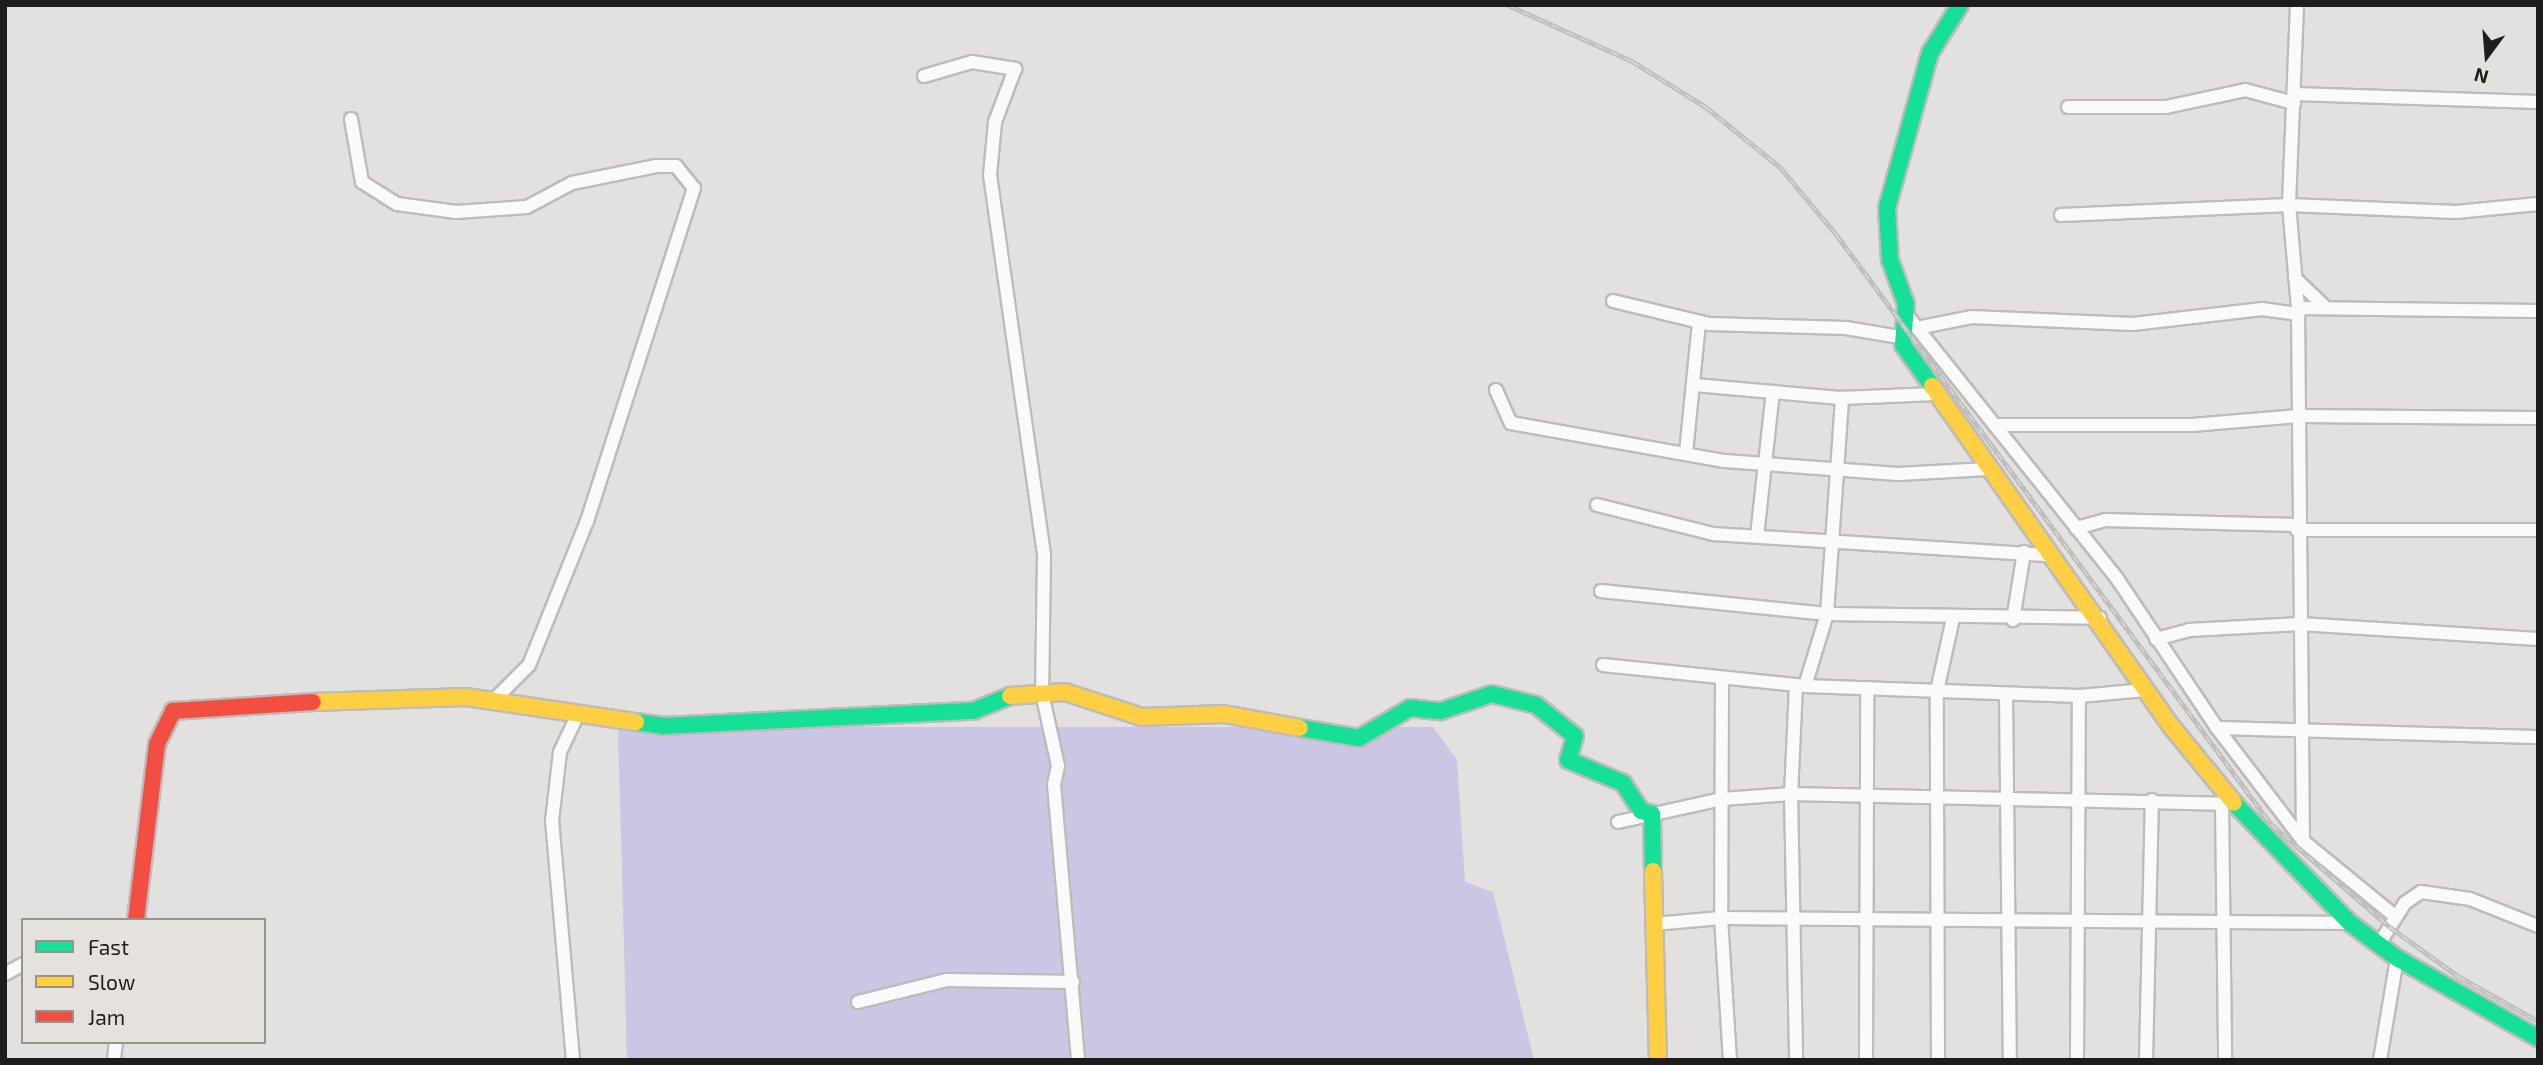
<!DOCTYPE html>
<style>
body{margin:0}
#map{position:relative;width:2543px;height:1065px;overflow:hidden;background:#e3e1df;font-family:"Exo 2",sans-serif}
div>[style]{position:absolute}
.green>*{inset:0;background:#cac6e3}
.roads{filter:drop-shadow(2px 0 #bdbcba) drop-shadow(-2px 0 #bdbcba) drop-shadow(0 2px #bdbcba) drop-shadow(0 -2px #bdbcba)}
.street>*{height:12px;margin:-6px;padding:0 6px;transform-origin:6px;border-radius:6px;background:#fbfafa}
.fast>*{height:16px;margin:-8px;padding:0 8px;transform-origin:8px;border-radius:8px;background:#16e098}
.slow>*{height:16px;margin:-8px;padding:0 8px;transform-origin:8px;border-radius:8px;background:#ffcf43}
.jam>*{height:16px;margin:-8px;padding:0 8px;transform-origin:8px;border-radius:8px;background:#f24e42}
.rail>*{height:5px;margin-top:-2.5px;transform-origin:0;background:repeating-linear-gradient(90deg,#e5e2dd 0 8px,#bfbfbe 0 16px);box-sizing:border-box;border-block:2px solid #bfbfbe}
span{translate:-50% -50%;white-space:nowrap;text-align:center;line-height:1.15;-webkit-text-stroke:7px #e5e2dd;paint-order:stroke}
.frame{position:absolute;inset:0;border:7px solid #1e1d1b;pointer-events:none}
.legend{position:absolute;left:21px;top:918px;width:245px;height:126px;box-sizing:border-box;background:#e5e2dd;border:2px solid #95938f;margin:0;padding:9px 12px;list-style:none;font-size:21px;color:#1e1d1b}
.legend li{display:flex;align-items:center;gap:14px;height:35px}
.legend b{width:35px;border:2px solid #95938f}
.north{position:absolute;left:2452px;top:21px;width:70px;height:70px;-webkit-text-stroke:5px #e5e2dd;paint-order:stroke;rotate:196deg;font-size:19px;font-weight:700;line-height:28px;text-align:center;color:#1e1d1b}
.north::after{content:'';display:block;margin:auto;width:24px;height:32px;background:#1e1d1b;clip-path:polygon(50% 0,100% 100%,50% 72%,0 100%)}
</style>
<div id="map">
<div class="green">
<i style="clip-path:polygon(618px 727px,1433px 727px,1457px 760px,1465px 882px,1493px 892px,1534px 1060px,627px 1060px)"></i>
</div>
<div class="roads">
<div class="street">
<i style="left:2297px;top:5px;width:200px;rotate:92.3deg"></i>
<i style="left:2289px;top:205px;width:103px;rotate:85deg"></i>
<i style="left:2298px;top:308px;width:533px;rotate:89.46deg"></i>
<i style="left:924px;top:76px;width:50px;rotate:-16.3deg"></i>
<i style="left:972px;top:62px;width:44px;rotate:9.2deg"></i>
<i style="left:1015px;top:69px;width:57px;rotate:110.7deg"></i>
<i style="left:995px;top:122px;width:53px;rotate:95.4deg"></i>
<i style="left:990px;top:175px;width:384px;rotate:81.9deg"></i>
<i style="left:1044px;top:555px;width:138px;rotate:90.8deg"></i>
<i style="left:1042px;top:693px;width:75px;rotate:77.6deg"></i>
<i style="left:1058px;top:766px;width:19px;rotate:102deg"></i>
<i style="left:1054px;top:785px;width:276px;rotate:85deg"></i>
<i style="left:2294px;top:94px;width:244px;rotate:1.9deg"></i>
<i style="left:2068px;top:107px;width:98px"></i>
<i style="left:2166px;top:107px;width:81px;rotate:-12.1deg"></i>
<i style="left:2245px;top:90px;width:51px;rotate:14.9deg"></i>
<i style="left:351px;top:119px;width:64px;rotate:80.1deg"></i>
<i style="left:362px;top:182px;width:41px;rotate:32.2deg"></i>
<i style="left:397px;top:204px;width:60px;rotate:7.7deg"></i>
<i style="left:456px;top:212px;width:71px;rotate:-4deg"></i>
<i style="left:527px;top:207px;width:51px;rotate:-28.1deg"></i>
<i style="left:572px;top:183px;width:86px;rotate:-11.4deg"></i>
<i style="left:656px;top:166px;width:20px"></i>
<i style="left:676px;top:166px;width:28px;rotate:51deg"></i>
<i style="left:694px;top:188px;width:350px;rotate:107.8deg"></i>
<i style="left:587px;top:521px;width:155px;rotate:111.9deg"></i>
<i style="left:529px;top:665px;width:48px;rotate:135deg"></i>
<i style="left:2061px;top:215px;width:228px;rotate:-2.5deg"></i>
<i style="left:2289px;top:205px;width:167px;rotate:2.4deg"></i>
<i style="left:2456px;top:212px;width:82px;rotate:-5.6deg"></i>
<i style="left:2295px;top:278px;width:40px;rotate:44deg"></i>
<i style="left:1613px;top:301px;width:99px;rotate:13.5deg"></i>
<i style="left:1709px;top:324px;width:137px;rotate:1.7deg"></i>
<i style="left:1846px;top:328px;width:54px;rotate:9.6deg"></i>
<i style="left:2298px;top:308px;width:240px;rotate:0.7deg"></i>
<i style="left:1906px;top:314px;width:340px;rotate:51.4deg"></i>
<i style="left:2118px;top:580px;width:178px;rotate:56.2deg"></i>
<i style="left:2217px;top:728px;width:142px;rotate:52.7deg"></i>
<i style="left:2303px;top:841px;width:120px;rotate:39.3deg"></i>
<i style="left:1922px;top:327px;width:50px;rotate:-11.5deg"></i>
<i style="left:1971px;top:317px;width:162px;rotate:2.5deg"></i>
<i style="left:2133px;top:324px;width:130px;rotate:-6.6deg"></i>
<i style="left:2262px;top:309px;width:37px;rotate:8deg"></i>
<i style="left:1695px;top:385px;width:148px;rotate:5.1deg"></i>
<i style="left:1842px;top:398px;width:93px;rotate:-2.5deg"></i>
<i style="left:1496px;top:390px;width:36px;rotate:66deg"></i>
<i style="left:1511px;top:423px;width:217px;rotate:10.1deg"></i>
<i style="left:1725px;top:461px;width:173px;rotate:4.3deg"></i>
<i style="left:1898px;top:474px;width:90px;rotate:-3.2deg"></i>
<i style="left:1995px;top:425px;width:197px"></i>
<i style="left:2192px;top:425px;width:107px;rotate:-4.8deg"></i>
<i style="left:2299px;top:416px;width:239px;rotate:0.5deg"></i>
<i style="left:1686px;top:453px;width:131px;rotate:-84.3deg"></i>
<i style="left:1597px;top:505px;width:120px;rotate:14deg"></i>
<i style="left:1713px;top:534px;width:337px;rotate:3.6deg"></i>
<i style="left:2076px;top:528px;width:30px;rotate:-15deg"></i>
<i style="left:2105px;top:520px;width:192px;rotate:1.5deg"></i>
<i style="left:2297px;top:530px;width:241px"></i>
<i style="left:1757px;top:536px;width:145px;rotate:-83.7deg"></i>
<i style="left:1601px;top:591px;width:227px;rotate:5.8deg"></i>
<i style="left:1827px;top:614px;width:273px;rotate:0.8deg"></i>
<i style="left:2013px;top:620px;width:69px;rotate:-80.8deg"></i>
<i style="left:2156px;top:639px;width:34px;rotate:-15deg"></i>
<i style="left:2189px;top:630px;width:111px;rotate:-3.1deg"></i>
<i style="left:2300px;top:624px;width:238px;rotate:3.6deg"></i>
<i style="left:1603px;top:665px;width:203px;rotate:5.9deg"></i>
<i style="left:1805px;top:686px;width:274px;rotate:2.1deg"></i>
<i style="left:2079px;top:696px;width:67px;rotate:-5.1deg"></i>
<i style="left:1722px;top:679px;width:239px;rotate:90.2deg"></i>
<i style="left:1721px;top:918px;width:142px;rotate:86.4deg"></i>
<i style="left:1796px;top:685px;width:109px;rotate:92.6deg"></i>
<i style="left:1791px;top:794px;width:266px;rotate:88.9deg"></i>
<i style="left:1805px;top:686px;width:75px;rotate:-73deg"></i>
<i style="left:1827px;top:614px;width:217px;rotate:-86deg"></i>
<i style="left:2006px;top:694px;width:366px;rotate:89.4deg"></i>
<i style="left:2217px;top:728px;width:321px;rotate:1.6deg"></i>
<i style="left:2222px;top:803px;width:257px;rotate:89.3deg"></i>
<i style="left:1618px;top:822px;width:107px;rotate:-12.5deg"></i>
<i style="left:1722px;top:799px;width:69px;rotate:-4.1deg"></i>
<i style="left:1791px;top:794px;width:443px;rotate:1.3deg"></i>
<i style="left:1654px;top:924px;width:67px;rotate:-5.1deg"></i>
<i style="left:1721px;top:918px;width:629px;rotate:0.46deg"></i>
<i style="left:2379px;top:944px;width:49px;rotate:-57.6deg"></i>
<i style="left:2405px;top:903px;width:19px;rotate:-35deg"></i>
<i style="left:2421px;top:892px;width:49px;rotate:8.1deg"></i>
<i style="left:2470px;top:899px;width:73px;rotate:21.7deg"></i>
<i style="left:5px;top:974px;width:21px;rotate:-29deg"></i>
<i style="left:858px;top:1002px;width:92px;rotate:-13.9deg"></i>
<i style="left:947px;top:980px;width:126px;rotate:0.9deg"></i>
<i style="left:114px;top:1060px;width:18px;rotate:-84deg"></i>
<i style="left:573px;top:1060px;width:240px;rotate:-95deg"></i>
<i style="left:552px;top:821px;width:69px;rotate:-83.4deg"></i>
<i style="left:560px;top:752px;width:44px;rotate:-64.6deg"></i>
<i style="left:1866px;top:1060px;width:372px;rotate:-89.8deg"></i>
<i style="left:1938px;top:1060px;width:369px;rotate:-90.2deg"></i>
<i style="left:1937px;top:691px;width:75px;rotate:-77.6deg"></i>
<i style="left:2077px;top:1060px;width:364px;rotate:-89.7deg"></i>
<i style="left:2146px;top:1060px;width:260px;rotate:-88.7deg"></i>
<i style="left:2380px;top:1060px;width:103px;rotate:-80.5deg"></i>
</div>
<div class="fast">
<i style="left:1932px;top:386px;width:50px;rotate:-125.3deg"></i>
<i style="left:1903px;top:345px;width:41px;rotate:-85.8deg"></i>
<i style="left:1906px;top:304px;width:47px;rotate:-110deg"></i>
<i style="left:1890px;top:260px;width:52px;rotate:-93.3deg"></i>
<i style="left:1887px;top:208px;width:161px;rotate:-74.5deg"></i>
<i style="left:1930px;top:53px;width:57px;rotate:-58deg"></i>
<i style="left:636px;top:722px;width:27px;rotate:8deg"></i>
<i style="left:663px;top:726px;width:310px;rotate:-2.8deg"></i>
<i style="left:973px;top:711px;width:40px;rotate:-22deg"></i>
<i style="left:1300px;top:728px;width:60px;rotate:9.6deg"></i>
<i style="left:1359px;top:738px;width:59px;rotate:-30.5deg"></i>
<i style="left:1410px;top:708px;width:31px;rotate:6deg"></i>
<i style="left:1441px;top:711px;width:54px;rotate:-18.4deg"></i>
<i style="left:1492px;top:694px;width:45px;rotate:14deg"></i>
<i style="left:1536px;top:705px;width:50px;rotate:38.5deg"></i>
<i style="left:1575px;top:736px;width:25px;rotate:106deg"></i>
<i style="left:1568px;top:760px;width:60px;rotate:22.7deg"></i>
<i style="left:1623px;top:783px;width:33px;rotate:57deg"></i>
<i style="left:1641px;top:811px;width:11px;rotate:15deg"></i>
<i style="left:1652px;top:814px;width:57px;rotate:89deg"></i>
<i style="left:2234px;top:803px;width:167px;rotate:46deg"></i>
<i style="left:2350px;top:923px;width:59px;rotate:36.7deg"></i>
<i style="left:2397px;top:958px;width:162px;rotate:29.6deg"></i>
</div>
<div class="slow">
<i style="left:1932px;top:386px;width:416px;rotate:54.9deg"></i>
<i style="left:2171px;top:726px;width:99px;rotate:50.7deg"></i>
<i style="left:1010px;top:696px;width:55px;rotate:-4.2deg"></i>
<i style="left:1065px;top:692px;width:81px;rotate:18deg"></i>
<i style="left:1142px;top:717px;width:82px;rotate:-2.1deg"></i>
<i style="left:1224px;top:714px;width:77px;rotate:10.4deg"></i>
<i style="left:313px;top:702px;width:153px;rotate:-1.9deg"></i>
<i style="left:466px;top:697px;width:172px;rotate:8.4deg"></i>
<i style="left:1653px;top:871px;width:189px;rotate:88.5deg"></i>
</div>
<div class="jam">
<i style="left:136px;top:920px;width:177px;rotate:-83.2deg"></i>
<i style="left:157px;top:744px;width:37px;rotate:-64deg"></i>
<i style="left:173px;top:711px;width:140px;rotate:-3.7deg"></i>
</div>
</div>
<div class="rail">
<i style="left:1508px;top:5px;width:136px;rotate:24.3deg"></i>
<i style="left:1632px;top:61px;width:87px;rotate:31.9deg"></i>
<i style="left:1706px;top:107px;width:95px;rotate:39deg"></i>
<i style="left:1780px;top:167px;width:87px;rotate:50.1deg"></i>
<i style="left:1836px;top:234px;width:733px;rotate:53.6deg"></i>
<i style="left:2271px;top:824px;width:157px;rotate:40.9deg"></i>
<i style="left:2390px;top:927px;width:84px;rotate:35.8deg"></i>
<i style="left:2458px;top:976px;width:92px;rotate:29.4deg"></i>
</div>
<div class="frame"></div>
<ul class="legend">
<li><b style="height:9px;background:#16e098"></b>Fast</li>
<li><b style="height:9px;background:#ffcf43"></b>Slow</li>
<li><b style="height:9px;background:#f24e42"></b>Jam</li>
</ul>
<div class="north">N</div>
</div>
